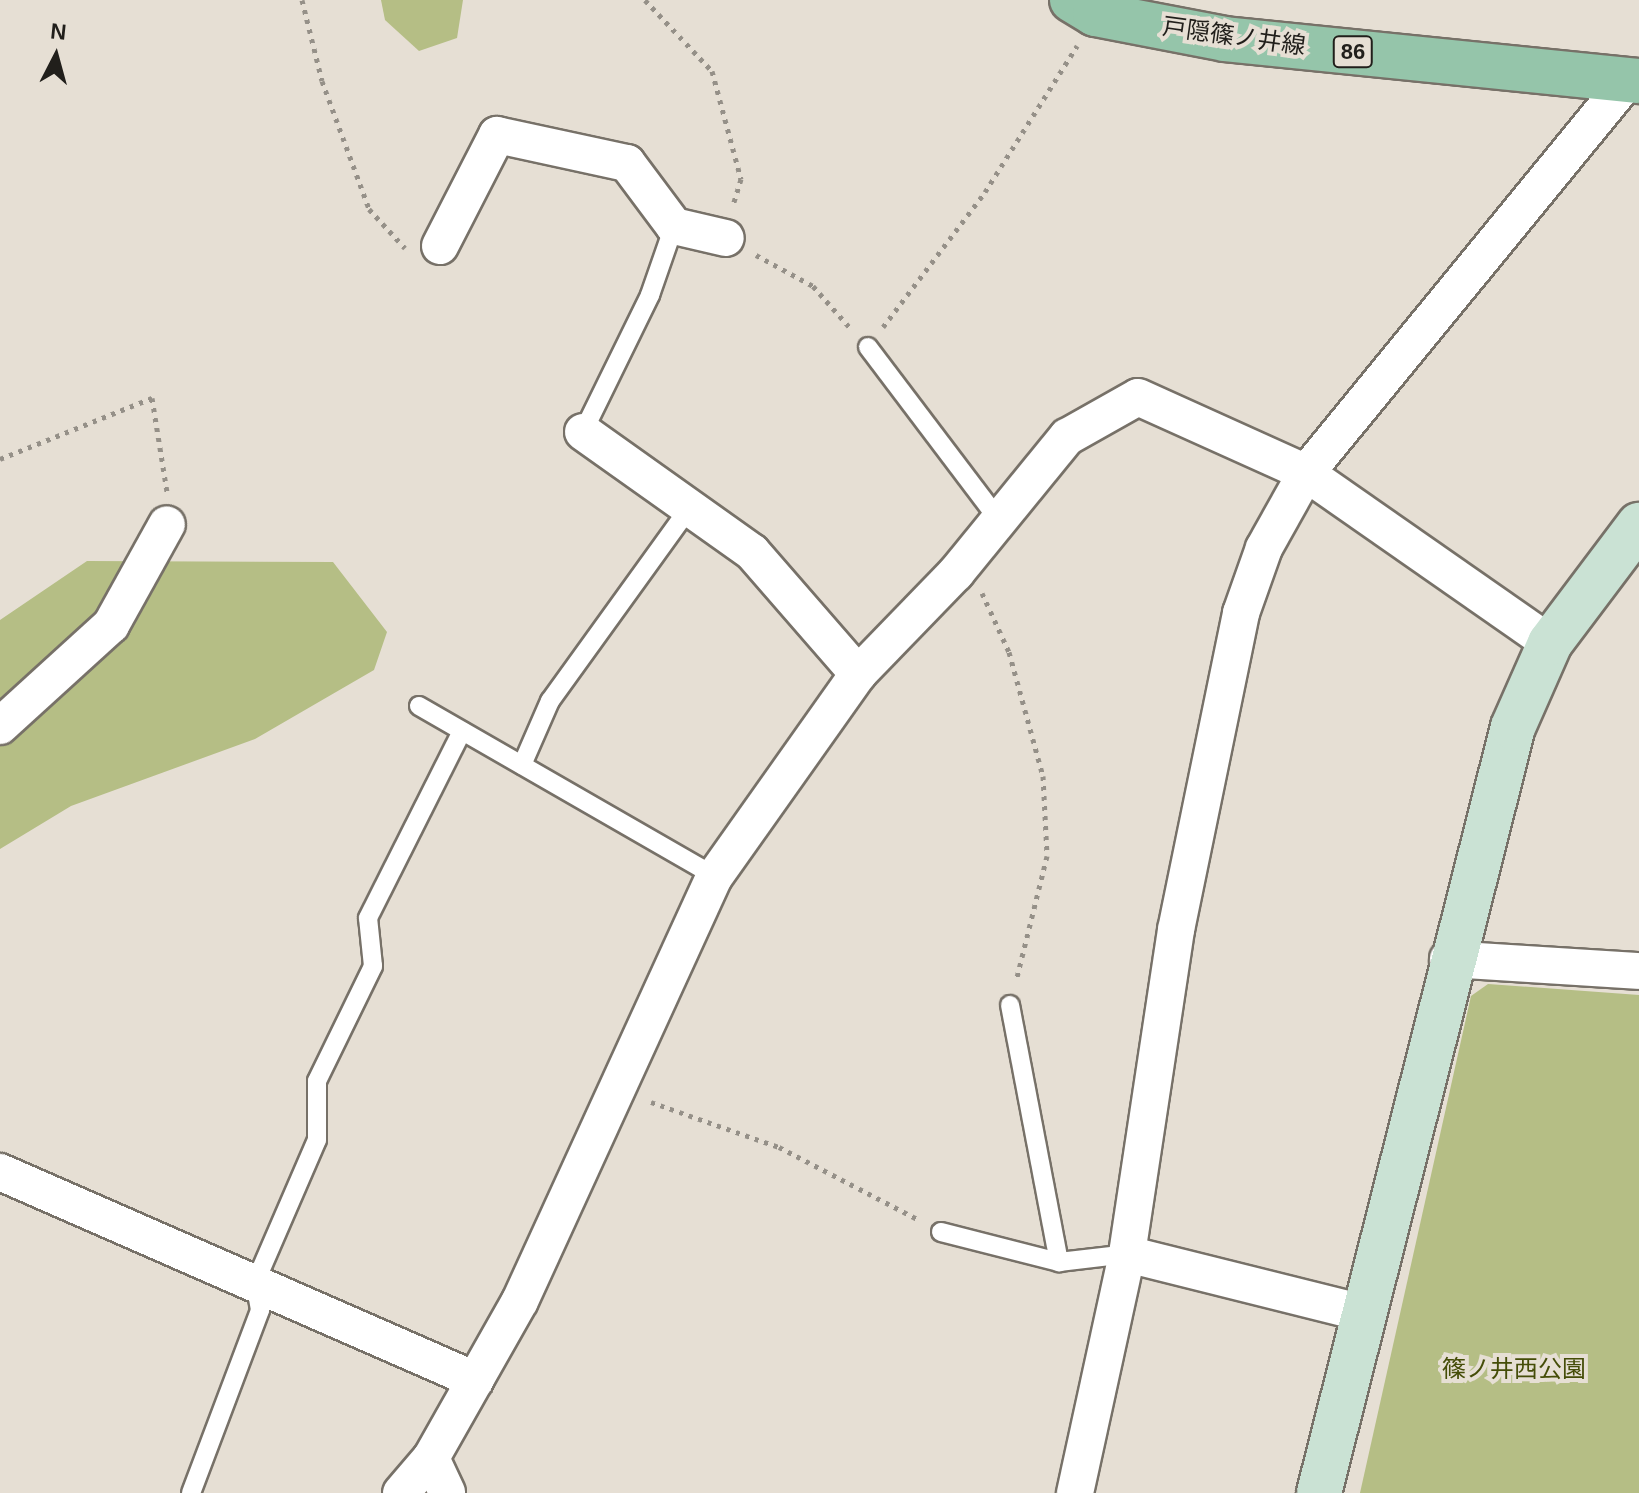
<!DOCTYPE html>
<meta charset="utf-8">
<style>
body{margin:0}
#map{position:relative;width:1639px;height:1493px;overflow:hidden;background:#e6dfd4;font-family:Arial,"Noto Sans JP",sans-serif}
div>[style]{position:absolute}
.green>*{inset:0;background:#b5be85}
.path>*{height:5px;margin-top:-2.5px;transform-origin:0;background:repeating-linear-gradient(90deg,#959088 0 4px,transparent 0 10px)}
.roads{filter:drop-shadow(2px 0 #777168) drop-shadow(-2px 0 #777168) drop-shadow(0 2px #777168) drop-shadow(0 -2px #777168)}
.lane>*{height:18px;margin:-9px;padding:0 9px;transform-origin:9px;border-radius:9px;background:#fff}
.street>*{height:36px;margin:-18px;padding:0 18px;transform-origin:18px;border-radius:18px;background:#fff}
.secondary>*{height:44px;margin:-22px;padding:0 22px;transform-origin:22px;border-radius:22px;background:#cae2d4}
.primary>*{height:44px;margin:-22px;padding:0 22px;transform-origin:22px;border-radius:22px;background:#95c5aa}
span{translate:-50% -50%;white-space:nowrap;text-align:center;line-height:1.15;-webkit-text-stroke:8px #e6dfd4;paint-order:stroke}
.shield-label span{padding:2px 6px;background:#e6dfd4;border:2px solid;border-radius:6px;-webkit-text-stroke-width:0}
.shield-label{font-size:22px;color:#211f1b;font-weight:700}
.street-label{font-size:24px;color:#211f1b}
.park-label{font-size:24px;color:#454d08}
.north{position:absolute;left:16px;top:16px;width:80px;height:80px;-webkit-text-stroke:6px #e6dfd4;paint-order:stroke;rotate:6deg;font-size:22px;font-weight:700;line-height:32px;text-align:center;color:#211f1b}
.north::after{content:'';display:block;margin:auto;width:28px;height:36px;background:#211f1b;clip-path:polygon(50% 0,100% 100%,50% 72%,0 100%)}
</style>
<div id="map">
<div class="green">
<i style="clip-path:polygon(381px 0,463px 0,457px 38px,419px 51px,385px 20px)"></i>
<i style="clip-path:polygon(87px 561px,333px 562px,387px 632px,374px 670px,255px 739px,71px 806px,0 849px,0 620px)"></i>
<i style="clip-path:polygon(1488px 984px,1639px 995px,1639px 1493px,1360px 1493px,1471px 996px)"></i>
</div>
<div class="path">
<i style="left:302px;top:0;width:83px;rotate:76.1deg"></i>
<i style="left:322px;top:81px;width:136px;rotate:69.8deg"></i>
<i style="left:369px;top:209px;width:53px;rotate:47.3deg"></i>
<i style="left:645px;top:0;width:98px;rotate:46.7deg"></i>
<i style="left:712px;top:71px;width:112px;rotate:75deg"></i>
<i style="left:741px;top:179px;width:27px;rotate:107deg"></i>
<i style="left:756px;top:255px;width:65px;rotate:28.5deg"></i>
<i style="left:813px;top:286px;width:57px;rotate:48.5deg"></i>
<i style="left:883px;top:327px;width:169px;rotate:-52.9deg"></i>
<i style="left:985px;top:192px;width:173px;rotate:-57.8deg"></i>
<i style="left:0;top:459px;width:164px;rotate:-21.9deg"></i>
<i style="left:152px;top:398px;width:95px;rotate:80.9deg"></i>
<i style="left:982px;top:593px;width:65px;rotate:65.4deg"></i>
<i style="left:1009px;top:652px;width:129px;rotate:74.7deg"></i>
<i style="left:1043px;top:776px;width:80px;rotate:87.1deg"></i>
<i style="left:1047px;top:856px;width:129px;rotate:103.9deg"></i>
<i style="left:651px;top:1102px;width:136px;rotate:19.4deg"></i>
<i style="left:779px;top:1147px;width:158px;rotate:27.5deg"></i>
</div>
<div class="roads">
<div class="lane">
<i style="left:868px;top:347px;width:217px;rotate:52.9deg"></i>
<i style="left:583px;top:432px;width:153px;rotate:-63.9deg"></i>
<i style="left:650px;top:295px;width:73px;rotate:-70.8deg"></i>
<i style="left:419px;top:706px;width:341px;rotate:29.9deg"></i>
<i style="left:522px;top:765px;width:70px;rotate:-66.4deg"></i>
<i style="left:550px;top:701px;width:238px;rotate:-54.2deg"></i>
<i style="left:1010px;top:1005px;width:262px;rotate:79.2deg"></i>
<i style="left:941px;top:1232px;width:122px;rotate:14.3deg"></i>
<i style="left:1059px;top:1262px;width:68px;rotate:-6.7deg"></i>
<i style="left:191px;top:1493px;width:196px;rotate:-69.3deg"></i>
<i style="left:260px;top:1310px;width:27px;rotate:-100deg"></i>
<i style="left:255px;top:1283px;width:156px;rotate:-66.6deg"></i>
<i style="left:317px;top:1140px;width:59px;rotate:-90deg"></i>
<i style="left:317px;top:1081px;width:128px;rotate:-64deg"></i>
<i style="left:373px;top:966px;width:48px;rotate:-95.9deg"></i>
<i style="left:368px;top:918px;width:209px;rotate:-63.3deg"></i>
</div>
<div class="street">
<i style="left:440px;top:246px;width:125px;rotate:-62.8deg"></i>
<i style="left:497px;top:135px;width:133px;rotate:12.2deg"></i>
<i style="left:627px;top:163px;width:79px;rotate:53.3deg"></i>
<i style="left:674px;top:226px;width:53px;rotate:13deg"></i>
<i style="left:583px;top:432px;width:207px;rotate:35.4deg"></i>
<i style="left:752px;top:552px;width:162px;rotate:49deg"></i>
<i style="left:0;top:726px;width:150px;rotate:-42.3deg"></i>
<i style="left:111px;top:625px;width:115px;rotate:-61deg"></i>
<i style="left:1448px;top:959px;width:191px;rotate:3.6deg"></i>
<i style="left:0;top:1172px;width:519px;rotate:23.65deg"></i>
<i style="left:1127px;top:1254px;width:240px;rotate:14deg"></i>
<i style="left:431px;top:1458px;width:38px;rotate:65deg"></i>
<i style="left:401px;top:1493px;width:46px;rotate:-49.4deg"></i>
<i style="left:431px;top:1458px;width:180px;rotate:-60.5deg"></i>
<i style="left:520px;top:1301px;width:468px;rotate:-65.4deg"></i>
<i style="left:715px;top:876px;width:247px;rotate:-54.7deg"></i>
<i style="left:858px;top:674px;width:141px;rotate:-45.9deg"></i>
<i style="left:956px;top:573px;width:176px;rotate:-50.8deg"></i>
<i style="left:1067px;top:437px;width:81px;rotate:-29.4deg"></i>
<i style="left:1138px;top:397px;width:184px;rotate:24.3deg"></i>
<i style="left:1306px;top:473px;width:297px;rotate:34.9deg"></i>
<i style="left:1075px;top:1493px;width:245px;rotate:-77.7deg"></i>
<i style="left:1127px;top:1254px;width:328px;rotate:-81.4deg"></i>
<i style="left:1176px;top:930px;width:324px;rotate:-78.4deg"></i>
<i style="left:1241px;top:613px;width:69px;rotate:-70.5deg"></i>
<i style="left:1264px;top:548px;width:86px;rotate:-60.8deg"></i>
<i style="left:1306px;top:473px;width:507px;rotate:-50.69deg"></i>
</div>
<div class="secondary">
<i style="left:1319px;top:1493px;width:790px;rotate:-75.79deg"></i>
<i style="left:1513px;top:727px;width:92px;rotate:-66.2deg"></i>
<i style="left:1550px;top:643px;width:148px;rotate:-53deg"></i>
</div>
<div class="primary">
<i style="left:1072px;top:0;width:27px;rotate:31deg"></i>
<i style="left:1095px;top:14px;width:132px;rotate:10.9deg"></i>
<i style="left:1225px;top:39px;width:416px;rotate:5.8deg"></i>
</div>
</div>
<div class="shield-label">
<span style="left:1353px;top:52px">86</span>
</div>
<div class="street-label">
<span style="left:1234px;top:36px;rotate:8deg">戸隠篠ノ井線</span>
</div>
<div class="park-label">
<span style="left:1514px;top:1369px">篠ノ井西公園</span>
</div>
<div class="north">N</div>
</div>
